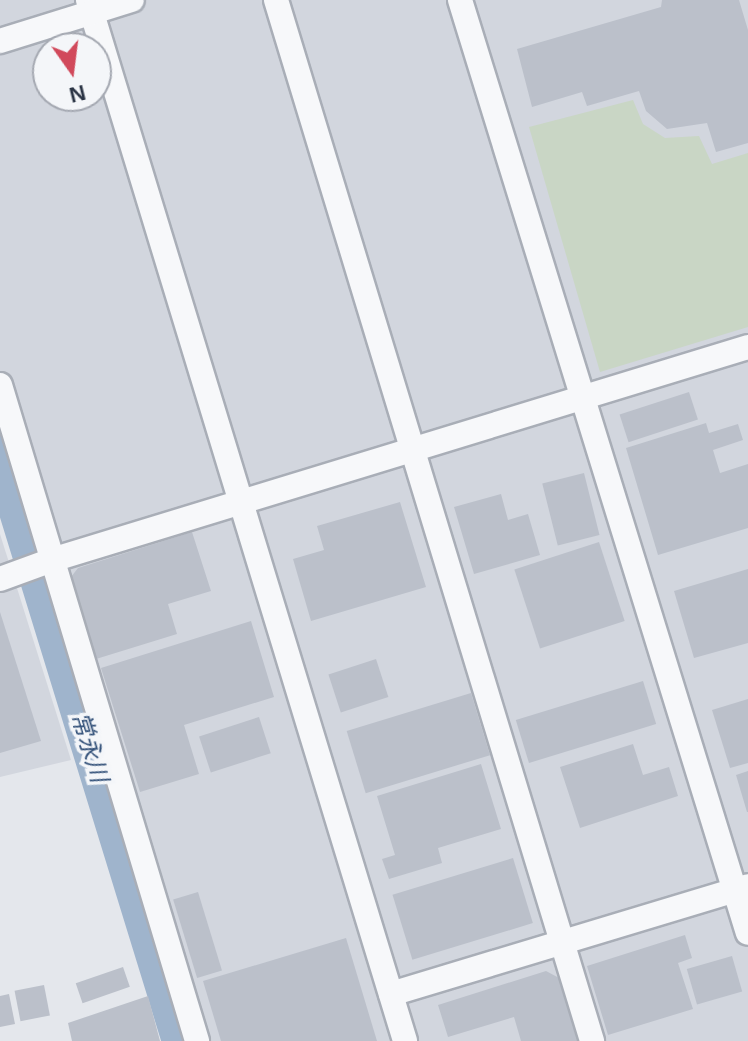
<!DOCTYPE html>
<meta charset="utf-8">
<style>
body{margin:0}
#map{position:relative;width:748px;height:1041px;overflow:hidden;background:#e4e7ec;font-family:Arial,"Noto Sans JP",sans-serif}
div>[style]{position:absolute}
.built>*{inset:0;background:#d2d6de}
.green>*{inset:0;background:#c9d6c5}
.river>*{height:38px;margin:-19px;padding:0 19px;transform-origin:19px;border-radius:19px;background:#9fb4cc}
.building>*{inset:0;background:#bbc0ca;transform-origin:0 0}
.roads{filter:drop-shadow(2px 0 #a9aeb7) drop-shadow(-2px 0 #a9aeb7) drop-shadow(0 2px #a9aeb7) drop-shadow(0 -2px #a9aeb7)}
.minor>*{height:24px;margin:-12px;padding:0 12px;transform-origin:12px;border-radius:12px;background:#f7f8fa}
span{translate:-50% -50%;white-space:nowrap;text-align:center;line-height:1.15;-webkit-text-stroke:7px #f4f6f9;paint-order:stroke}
.water-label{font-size:24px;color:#34527a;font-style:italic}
.north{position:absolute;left:32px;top:32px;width:80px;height:80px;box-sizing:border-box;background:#f4f6f9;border:2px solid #a4a8b1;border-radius:50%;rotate:166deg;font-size:22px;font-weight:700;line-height:32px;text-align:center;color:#2b3445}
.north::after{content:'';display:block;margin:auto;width:28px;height:36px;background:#d1495b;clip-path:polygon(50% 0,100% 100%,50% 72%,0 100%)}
</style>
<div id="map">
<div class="built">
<i style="clip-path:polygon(evenodd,0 0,748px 0,748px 1041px,202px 1041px,0 379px,0 0,48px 48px,96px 48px,96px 96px,48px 96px,48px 48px)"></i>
<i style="clip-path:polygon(0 534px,71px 760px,0 777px)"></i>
</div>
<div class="green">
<i style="clip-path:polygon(633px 100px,643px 124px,665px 138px,699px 136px,712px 164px,748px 153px,748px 327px,600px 372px,529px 127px)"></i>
</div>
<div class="river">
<i style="left:0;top:453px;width:615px;rotate:72.89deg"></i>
</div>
<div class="building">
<i style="clip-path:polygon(662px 0,739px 0,748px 30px,748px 143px,716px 152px,707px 123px,667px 129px,646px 111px,639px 91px,587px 106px,582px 92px,532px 107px,517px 49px,661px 7px)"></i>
<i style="left:689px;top:392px;width:29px;height:73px;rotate:72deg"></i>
<i style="clip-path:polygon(706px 423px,709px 433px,738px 424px,743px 440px,713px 450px,720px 473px,748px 464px,748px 528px,658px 555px,626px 448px)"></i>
<i style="left:584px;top:473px;width:64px;height:43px;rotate:76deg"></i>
<i style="clip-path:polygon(501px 494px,508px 520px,528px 514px,540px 555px,474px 574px,454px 507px)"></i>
<i style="clip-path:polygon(400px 502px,426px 587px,311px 621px,293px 559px,324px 550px,317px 526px)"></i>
<i style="clip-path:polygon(192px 532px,211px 591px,168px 604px,177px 634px,96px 659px,71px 577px,78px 568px)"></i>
<i style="left:599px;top:542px;width:83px;height:89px;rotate:72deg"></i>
<i style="clip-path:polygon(748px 569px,748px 643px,694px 658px,674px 591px)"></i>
<i style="clip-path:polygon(0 612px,41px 741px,0 753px)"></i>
<i style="clip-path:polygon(251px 621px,274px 697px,184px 725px,199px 774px,140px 792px,101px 668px)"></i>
<i style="left:376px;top:659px;width:40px;height:50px;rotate:72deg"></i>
<i style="left:643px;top:681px;width:45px;height:133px;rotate:73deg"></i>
<i style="left:471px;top:693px;width:65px;height:130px;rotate:73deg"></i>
<i style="clip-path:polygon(748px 699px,748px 763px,730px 768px,712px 710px)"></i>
<i style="left:259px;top:717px;width:38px;height:63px;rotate:72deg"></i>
<i style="clip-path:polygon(633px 744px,643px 775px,669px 767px,678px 796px,580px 828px,560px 767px)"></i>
<i style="clip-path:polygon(481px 764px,501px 829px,438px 848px,442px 863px,389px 879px,382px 859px,395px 855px,377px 796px)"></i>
<i style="clip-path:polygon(748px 771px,748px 812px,747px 812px,736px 775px)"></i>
<i style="left:513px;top:858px;width:68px;height:126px;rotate:73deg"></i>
<i style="left:198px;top:892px;width:82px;height:26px;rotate:73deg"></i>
<i style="clip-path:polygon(685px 935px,692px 958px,678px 963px,693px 1009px,608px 1035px,587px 966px)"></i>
<i style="clip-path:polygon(346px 938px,377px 1041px,221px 1041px,203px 981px)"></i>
<i style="left:732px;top:956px;width:37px;height:47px;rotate:74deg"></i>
<i style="left:123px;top:967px;width:21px;height:50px;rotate:71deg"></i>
<i style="clip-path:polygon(546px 971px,561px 979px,581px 1041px,521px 1041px,514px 1017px,448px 1037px,438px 1005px)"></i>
<i style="left:44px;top:985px;width:31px;height:30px;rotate:79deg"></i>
<i style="clip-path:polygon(9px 994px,15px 1024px,0 1027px,0 996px)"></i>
<i style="clip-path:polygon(148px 996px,160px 1041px,72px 1041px,68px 1023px)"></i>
</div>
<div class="roads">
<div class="minor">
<i style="left:88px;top:0;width:1088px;rotate:73.06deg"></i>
<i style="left:276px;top:0;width:1088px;rotate:73.11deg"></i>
<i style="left:460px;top:0;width:976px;rotate:72.85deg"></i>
<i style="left:0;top:41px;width:138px;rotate:-17.3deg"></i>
<i style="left:0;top:385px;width:685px;rotate:73.28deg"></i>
<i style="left:0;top:579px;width:59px;rotate:-20deg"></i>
<i style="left:55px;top:559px;width:725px;rotate:-17.01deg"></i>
<i style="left:391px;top:994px;width:373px;rotate:-16.8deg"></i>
</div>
</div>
<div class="water-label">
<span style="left:90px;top:747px;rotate:73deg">常永川</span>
</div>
<div class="north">N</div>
</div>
